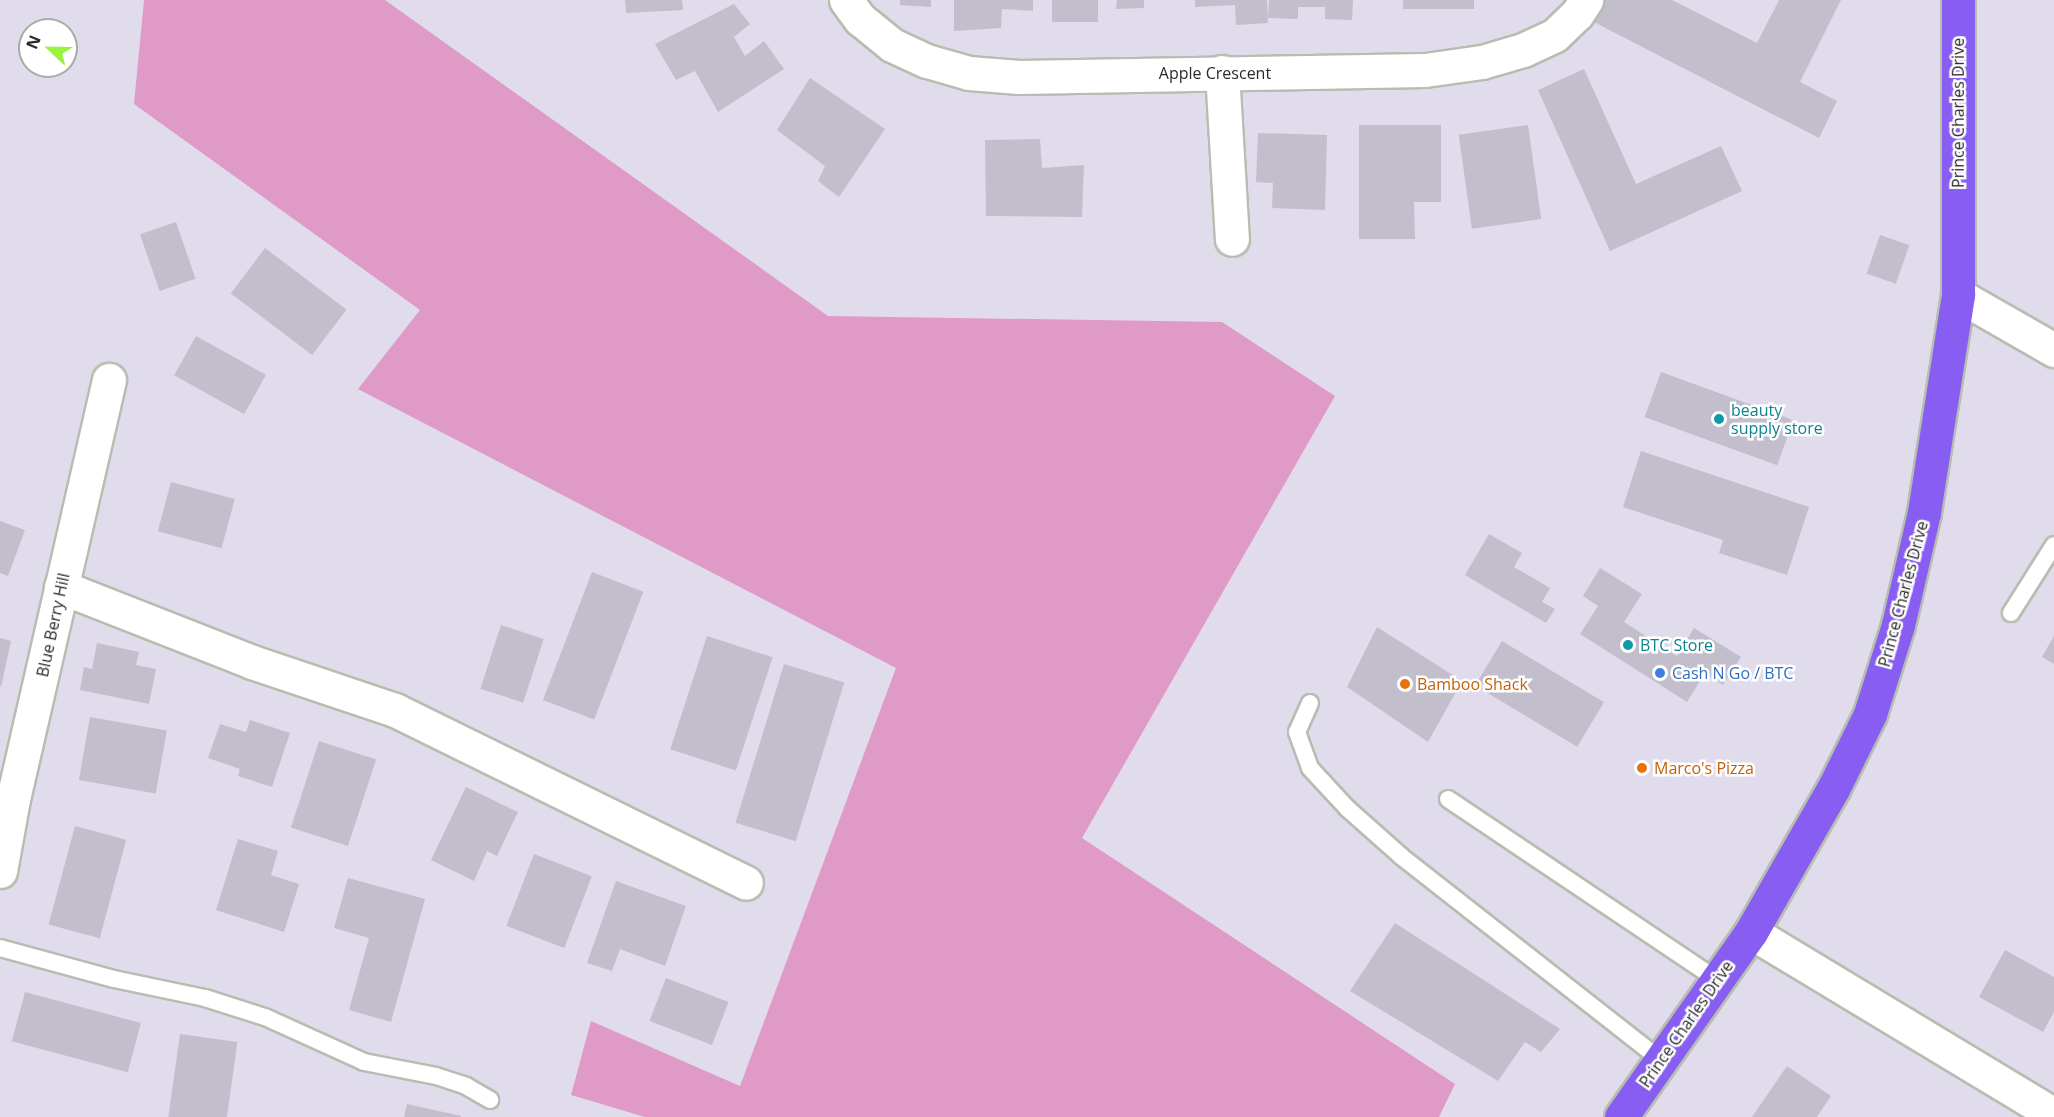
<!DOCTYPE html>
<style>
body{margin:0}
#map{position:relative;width:2054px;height:1117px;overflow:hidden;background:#e0dceb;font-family:"Open Sans",sans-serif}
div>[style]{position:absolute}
.green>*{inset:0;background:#e09ac8}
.building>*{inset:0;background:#c2becb;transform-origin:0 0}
.roads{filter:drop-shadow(2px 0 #b7bdb0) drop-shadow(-2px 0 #b7bdb0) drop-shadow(0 2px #b7bdb0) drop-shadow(0 -2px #b7bdb0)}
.service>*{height:16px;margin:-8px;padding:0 8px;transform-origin:8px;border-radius:8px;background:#fff}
.minor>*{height:33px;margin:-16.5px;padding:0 16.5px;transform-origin:16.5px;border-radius:16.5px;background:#fff}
.trunk>*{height:33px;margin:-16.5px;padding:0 16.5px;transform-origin:16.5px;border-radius:16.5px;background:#885ef2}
.dots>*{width:16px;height:16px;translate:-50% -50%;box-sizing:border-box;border:3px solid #fff;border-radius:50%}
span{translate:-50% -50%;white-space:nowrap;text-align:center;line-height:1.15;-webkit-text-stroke:5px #fff;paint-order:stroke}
.street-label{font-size:16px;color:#2a2a2a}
.culture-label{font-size:16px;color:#0d838f}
.left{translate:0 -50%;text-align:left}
.shop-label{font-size:16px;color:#366cbe}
.food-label{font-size:16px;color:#c56008}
.north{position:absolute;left:18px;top:18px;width:60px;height:60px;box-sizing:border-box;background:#fff;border:2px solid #aaa;border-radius:50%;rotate:292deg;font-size:16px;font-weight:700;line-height:24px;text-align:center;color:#2a2a2a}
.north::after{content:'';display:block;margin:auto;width:21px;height:27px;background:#99f341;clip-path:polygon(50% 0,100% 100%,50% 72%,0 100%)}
</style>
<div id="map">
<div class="green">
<i style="clip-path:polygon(144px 0,385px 0,828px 316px,1222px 322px,1335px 396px,1082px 838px,1455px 1084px,1439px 1117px,645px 1117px,571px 1095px,591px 1021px,740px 1086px,896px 668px,358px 389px,420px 310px,134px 104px)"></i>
</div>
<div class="building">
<i style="clip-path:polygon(625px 0,682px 0,683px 10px,626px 13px)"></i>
<i style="clip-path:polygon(900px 0,931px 0,931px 7px,900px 5px)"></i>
<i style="clip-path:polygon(954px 0,1033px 0,1033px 11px,1002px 9px,1001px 28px,954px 31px)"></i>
<i style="left:1052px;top:0;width:46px;height:22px"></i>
<i style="clip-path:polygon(1117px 0,1144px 0,1144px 8px,1116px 9px)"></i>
<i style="clip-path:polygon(1195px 0,1267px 0,1268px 23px,1236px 25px,1235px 5px,1195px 7px)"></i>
<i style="clip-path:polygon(1269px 0,1353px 0,1352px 20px,1325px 19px,1325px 7px,1298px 7px,1298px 19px,1268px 18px)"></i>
<i style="left:1403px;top:0;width:71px;height:9px"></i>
<i style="clip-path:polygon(1600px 0,1672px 0,1757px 43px,1779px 0,1841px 0,1800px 82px,1837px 101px,1819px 138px,1590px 20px)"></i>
<i style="clip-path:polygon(734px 4px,750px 24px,734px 37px,745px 56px,764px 41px,784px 69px,718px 112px,695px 71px,676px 80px,655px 44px)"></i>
<i style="clip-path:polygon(1584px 69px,1636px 184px,1721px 146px,1742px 191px,1610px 251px,1538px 90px)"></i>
<i style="clip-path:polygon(810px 78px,885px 129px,839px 197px,818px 181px,825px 166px,777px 130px)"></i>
<i style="clip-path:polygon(1359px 125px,1441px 125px,1441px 202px,1414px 202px,1415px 239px,1359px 239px)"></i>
<i style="left:1528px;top:125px;width:95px;height:70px;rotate:82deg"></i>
<i style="clip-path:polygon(1258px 133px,1327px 135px,1325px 210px,1272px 208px,1273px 183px,1256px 182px)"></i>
<i style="clip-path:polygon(1040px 139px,1042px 168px,1084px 165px,1082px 217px,986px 216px,985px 140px)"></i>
<i style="left:176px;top:222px;width:60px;height:38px;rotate:71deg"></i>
<i style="left:1880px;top:235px;width:31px;height:41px;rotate:19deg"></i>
<i style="left:265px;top:248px;width:102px;height:57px;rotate:37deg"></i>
<i style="left:196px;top:336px;width:80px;height:45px;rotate:29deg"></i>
<i style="left:1661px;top:372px;width:141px;height:48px;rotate:20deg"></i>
<i style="clip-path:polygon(1641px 451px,1809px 507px,1787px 575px,1719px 553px,1723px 540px,1623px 507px)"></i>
<i style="left:171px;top:482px;width:66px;height:51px;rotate:15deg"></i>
<i style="clip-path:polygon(0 521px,25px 530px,8px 576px,0 573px)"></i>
<i style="clip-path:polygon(1489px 534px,1522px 553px,1514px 567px,1550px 588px,1542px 602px,1555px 609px,1546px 623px,1465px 575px)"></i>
<i style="clip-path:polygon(1600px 568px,1642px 594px,1624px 622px,1677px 656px,1694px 628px,1741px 657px,1723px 685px,1705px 673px,1687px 702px,1580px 634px,1598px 606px,1583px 596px)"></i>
<i style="left:592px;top:572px;width:55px;height:137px;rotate:21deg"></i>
<i style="left:501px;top:625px;width:45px;height:67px;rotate:18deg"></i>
<i style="clip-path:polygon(1377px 627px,1462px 681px,1428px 742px,1347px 687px)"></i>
<i style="left:707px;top:636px;width:69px;height:119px;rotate:18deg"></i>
<i style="clip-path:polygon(2054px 636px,2054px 664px,2042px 657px)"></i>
<i style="clip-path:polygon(0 638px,11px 641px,1px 687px,0 686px)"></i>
<i style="left:1502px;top:641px;width:119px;height:52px;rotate:31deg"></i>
<i style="clip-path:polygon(97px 643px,139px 652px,136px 665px,156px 669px,149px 704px,80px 690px,84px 667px,92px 669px)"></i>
<i style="left:784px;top:664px;width:63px;height:166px;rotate:17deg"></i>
<i style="left:90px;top:717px;width:78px;height:64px;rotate:10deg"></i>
<i style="clip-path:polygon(250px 720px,290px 733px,272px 787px,238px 776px,240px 769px,208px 758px,220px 724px,246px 732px)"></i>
<i style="left:319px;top:741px;width:60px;height:91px;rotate:18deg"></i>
<i style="clip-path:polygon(466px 787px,518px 812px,497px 856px,487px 851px,474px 881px,431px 860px)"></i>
<i style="left:75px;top:826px;width:53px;height:102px;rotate:15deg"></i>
<i style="clip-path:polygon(238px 839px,278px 851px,271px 875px,299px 884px,284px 932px,216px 910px)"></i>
<i style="left:534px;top:854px;width:62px;height:77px;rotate:21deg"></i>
<i style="clip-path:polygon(348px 878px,425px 899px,391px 1022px,349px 1010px,369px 938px,334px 928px)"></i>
<i style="clip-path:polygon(616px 881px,686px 906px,665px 966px,620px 949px,612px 971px,587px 963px)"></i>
<i style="clip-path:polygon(1395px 923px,1560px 1029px,1541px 1052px,1525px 1042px,1498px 1081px,1350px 991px)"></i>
<i style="clip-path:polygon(2005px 950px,2054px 977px,2054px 1012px,2043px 1032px,1979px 997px)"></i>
<i style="left:666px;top:978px;width:67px;height:46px;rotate:21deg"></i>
<i style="left:25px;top:992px;width:120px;height:51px;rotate:15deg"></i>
<i style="left:180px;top:1034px;width:58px;height:84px;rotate:8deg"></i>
<i style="clip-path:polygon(1787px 1066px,1831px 1096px,1817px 1117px,1752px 1117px)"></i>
<i style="clip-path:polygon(407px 1104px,461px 1116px,461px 1117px,404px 1117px)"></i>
</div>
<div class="roads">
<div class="service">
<i style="left:2011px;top:613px;width:80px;rotate:-57.7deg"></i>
<i style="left:1310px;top:703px;width:32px;rotate:114deg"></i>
<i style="left:1297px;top:732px;width:38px;rotate:70deg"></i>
<i style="left:1310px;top:768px;width:56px;rotate:47.2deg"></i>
<i style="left:1348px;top:809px;width:72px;rotate:41.6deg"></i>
<i style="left:1402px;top:857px;width:329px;rotate:38.1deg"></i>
<i style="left:1448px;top:799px;width:324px;rotate:33.9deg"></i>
<i style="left:0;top:948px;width:118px;rotate:15.2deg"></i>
<i style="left:114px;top:979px;width:93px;rotate:11.8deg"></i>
<i style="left:205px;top:998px;width:63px;rotate:17.6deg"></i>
<i style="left:265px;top:1017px;width:109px;rotate:24.4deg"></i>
<i style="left:364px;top:1062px;width:73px;rotate:11deg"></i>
<i style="left:436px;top:1076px;width:32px;rotate:18deg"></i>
<i style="left:466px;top:1086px;width:28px;rotate:30deg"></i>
</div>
<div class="minor">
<i style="left:846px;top:0;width:24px;rotate:54deg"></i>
<i style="left:860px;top:19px;width:41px;rotate:39.1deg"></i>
<i style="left:892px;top:45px;width:38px;rotate:25deg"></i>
<i style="left:927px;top:61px;width:44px;rotate:15.9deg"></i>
<i style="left:969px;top:73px;width:50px;rotate:4.6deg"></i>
<i style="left:1019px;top:77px;width:406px;rotate:-1deg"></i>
<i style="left:1425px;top:70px;width:58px;rotate:-8deg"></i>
<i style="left:1482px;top:62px;width:43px;rotate:-16.3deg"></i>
<i style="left:1523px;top:50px;width:35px;rotate:-25deg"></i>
<i style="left:1555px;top:35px;width:30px;rotate:-44deg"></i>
<i style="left:1577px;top:14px;width:17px;rotate:-57deg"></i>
<i style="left:1222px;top:72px;width:167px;rotate:86.6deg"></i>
<i style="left:1958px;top:295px;width:111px;rotate:29.8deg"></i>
<i style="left:61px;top:587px;width:205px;rotate:21.4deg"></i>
<i style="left:252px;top:662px;width:151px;rotate:18.6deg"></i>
<i style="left:395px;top:710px;width:391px;rotate:26.2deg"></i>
<i style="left:0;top:871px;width:73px;rotate:-79.8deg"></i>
<i style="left:13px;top:799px;width:430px;rotate:-77.1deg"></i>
<i style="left:1751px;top:932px;width:354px;rotate:31.1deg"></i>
</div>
<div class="trunk">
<i style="left:1621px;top:1117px;width:226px;rotate:-54.9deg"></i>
<i style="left:1751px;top:932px;width:165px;rotate:-60.2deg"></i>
<i style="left:1833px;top:789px;width:84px;rotate:-63.7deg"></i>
<i style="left:1870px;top:714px;width:93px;rotate:-72.5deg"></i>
<i style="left:1898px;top:625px;width:116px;rotate:-77deg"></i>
<i style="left:1924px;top:512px;width:220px;rotate:-81.1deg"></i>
<i style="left:1958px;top:295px;width:295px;rotate:-90deg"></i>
</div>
</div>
<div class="dots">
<i style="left:1719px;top:419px;background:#0f9aa8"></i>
<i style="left:1628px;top:645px;background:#0f9aa8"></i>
<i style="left:1660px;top:673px;background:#3f7fe0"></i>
<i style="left:1405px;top:684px;background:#e8710a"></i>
<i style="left:1642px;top:768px;background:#e8710a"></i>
</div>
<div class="street-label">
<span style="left:1215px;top:73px">Apple Crescent</span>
<span style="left:1958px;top:113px;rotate:-90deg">Prince Charles Drive</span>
<span style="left:1903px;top:594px;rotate:-75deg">Prince Charles Drive</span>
<span style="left:53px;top:625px;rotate:-78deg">Blue Berry Hill</span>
<span style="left:1686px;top:1024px;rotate:-55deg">Prince Charles Drive</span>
</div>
<div class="culture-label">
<span class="left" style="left:1731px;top:419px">beauty<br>supply store</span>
<span class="left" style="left:1640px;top:645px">BTC Store</span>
</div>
<div class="shop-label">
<span class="left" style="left:1672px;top:673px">Cash N Go / BTC</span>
</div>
<div class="food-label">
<span class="left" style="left:1417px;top:684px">Bamboo Shack</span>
<span class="left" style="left:1654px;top:768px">Marco's Pizza</span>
</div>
<div class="north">N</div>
</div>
